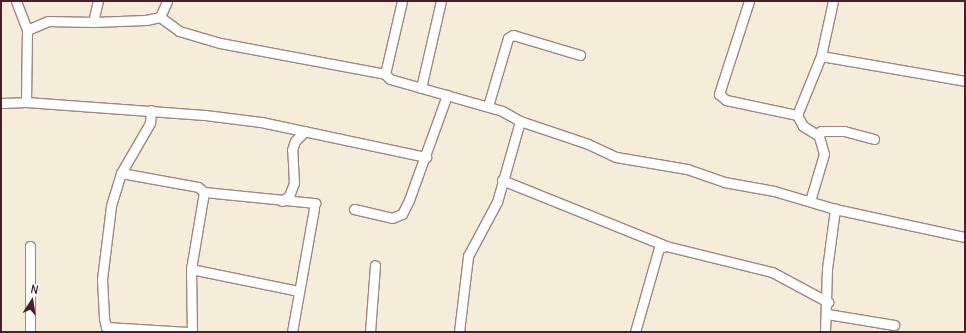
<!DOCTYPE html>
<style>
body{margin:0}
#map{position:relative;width:966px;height:333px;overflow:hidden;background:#f6ecda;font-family:Delius,sans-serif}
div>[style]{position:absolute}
.roads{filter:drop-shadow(1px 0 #a08682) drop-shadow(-1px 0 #a08682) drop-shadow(0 1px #a08682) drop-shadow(0 -1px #a08682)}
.minor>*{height:9px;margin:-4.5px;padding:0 4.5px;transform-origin:4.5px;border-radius:4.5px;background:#fff}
span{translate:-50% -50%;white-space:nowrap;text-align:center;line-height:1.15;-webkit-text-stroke:3px #fff;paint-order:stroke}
.frame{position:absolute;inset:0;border:2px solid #4a1f2b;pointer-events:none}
.north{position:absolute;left:12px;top:281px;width:40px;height:40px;-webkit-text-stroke:3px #fff;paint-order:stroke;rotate:12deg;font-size:11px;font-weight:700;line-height:16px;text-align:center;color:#4a1f2b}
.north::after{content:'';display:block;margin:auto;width:14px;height:18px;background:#4a1f2b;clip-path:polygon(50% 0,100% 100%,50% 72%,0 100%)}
</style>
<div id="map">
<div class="roads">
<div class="minor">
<i style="left:16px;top:1px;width:31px;rotate:69deg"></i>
<i style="left:749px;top:1px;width:98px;rotate:107.9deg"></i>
<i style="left:719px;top:94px;width:9px;rotate:41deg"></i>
<i style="left:726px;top:100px;width:73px;rotate:11.9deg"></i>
<i style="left:160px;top:17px;width:24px;rotate:36deg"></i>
<i style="left:179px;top:31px;width:43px;rotate:16.3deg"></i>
<i style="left:220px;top:43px;width:168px;rotate:10.6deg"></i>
<i style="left:385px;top:74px;width:7px;rotate:45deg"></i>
<i style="left:390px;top:79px;width:116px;rotate:15.9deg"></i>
<i style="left:502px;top:111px;width:21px;rotate:29deg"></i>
<i style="left:520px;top:121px;width:72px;rotate:18.7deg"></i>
<i style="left:588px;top:144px;width:31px;rotate:25deg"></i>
<i style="left:616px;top:157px;width:72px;rotate:9.6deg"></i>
<i style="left:687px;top:169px;width:39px;rotate:19deg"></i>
<i style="left:724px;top:182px;width:51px;rotate:10.2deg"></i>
<i style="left:774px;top:191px;width:64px;rotate:16.4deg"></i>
<i style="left:835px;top:209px;width:133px;rotate:12.2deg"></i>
<i style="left:93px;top:22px;width:22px;rotate:-77deg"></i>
<i style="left:821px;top:56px;width:56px;rotate:-77.7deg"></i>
<i style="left:385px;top:74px;width:75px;rotate:-76.9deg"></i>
<i style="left:421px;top:88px;width:89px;rotate:-77.1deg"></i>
<i style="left:26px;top:102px;width:72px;rotate:-89.2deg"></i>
<i style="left:27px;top:30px;width:23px;rotate:-23deg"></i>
<i style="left:48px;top:21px;width:45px;rotate:1.3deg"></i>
<i style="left:93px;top:22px;width:53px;rotate:-2.2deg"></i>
<i style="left:146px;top:20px;width:14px;rotate:-12deg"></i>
<i style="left:160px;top:17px;width:17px;rotate:-66deg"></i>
<i style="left:1px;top:103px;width:25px;rotate:-2deg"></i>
<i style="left:26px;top:102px;width:179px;rotate:4.2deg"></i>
<i style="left:205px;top:115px;width:56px;rotate:7.1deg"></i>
<i style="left:261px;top:122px;width:169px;rotate:12deg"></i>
<i style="left:488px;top:106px;width:71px;rotate:-73.6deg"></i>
<i style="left:508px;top:38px;width:6px;rotate:-31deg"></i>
<i style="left:513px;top:35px;width:70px;rotate:16.6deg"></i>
<i style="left:151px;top:110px;width:13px;rotate:94deg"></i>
<i style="left:150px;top:123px;width:58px;rotate:120.1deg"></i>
<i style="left:121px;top:173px;width:34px;rotate:107deg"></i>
<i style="left:111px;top:206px;width:74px;rotate:97deg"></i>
<i style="left:102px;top:279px;width:39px;rotate:87deg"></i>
<i style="left:104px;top:318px;width:9px;rotate:77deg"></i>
<i style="left:106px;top:327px;width:82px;rotate:3.5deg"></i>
<i style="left:819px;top:136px;width:19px;rotate:-148deg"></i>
<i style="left:803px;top:126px;width:13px;rotate:-119deg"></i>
<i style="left:797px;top:115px;width:64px;rotate:-67.9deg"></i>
<i style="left:821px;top:56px;width:146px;rotate:9.8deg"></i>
<i style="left:121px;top:173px;width:78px;rotate:10.3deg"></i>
<i style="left:198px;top:187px;width:8px;rotate:40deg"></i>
<i style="left:204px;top:192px;width:78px;rotate:99.6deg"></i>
<i style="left:191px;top:269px;width:63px;rotate:89.1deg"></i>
<i style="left:502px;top:180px;width:177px;rotate:21.9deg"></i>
<i style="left:204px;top:192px;width:112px;rotate:5.7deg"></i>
<i style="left:282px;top:201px;width:9px;rotate:-36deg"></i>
<i style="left:289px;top:196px;width:14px;rotate:-69deg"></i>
<i style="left:294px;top:183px;width:33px;rotate:-93deg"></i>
<i style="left:292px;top:150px;width:9px;rotate:-72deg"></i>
<i style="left:295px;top:141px;width:14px;rotate:-45deg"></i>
<i style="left:810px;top:201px;width:49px;rotate:-73.4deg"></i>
<i style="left:824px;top:154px;width:19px;rotate:-106deg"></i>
<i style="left:819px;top:136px;width:5px;rotate:-68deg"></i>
<i style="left:821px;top:131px;width:23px"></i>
<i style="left:844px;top:131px;width:31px;rotate:15deg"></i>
<i style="left:354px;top:209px;width:39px;rotate:13deg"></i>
<i style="left:392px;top:218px;width:11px;rotate:-22deg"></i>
<i style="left:402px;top:214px;width:16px;rotate:-63deg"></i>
<i style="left:409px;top:200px;width:112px;rotate:-70.1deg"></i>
<i style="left:191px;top:269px;width:109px;rotate:11.6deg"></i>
<i style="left:827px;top:314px;width:68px;rotate:9.3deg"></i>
<i style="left:30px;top:332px;width:86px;rotate:-90deg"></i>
<i style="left:292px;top:332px;width:126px;rotate:-79.9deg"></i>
<i style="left:370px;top:332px;width:67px;rotate:-85.7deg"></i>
<i style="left:459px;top:332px;width:77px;rotate:-83.2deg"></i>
<i style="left:468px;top:256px;width:61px;rotate:-61.8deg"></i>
<i style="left:497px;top:202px;width:84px;rotate:-74.1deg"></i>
<i style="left:635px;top:332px;width:87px;rotate:-74.1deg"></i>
<i style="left:659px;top:248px;width:7px;rotate:-16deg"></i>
<i style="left:666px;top:246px;width:109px;rotate:13.8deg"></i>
<i style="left:772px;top:272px;width:64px;rotate:28.2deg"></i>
<i style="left:825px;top:332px;width:63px;rotate:-88.2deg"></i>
<i style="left:827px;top:269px;width:61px;rotate:-82.4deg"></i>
</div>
</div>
<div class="frame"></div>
<div class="north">N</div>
</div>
